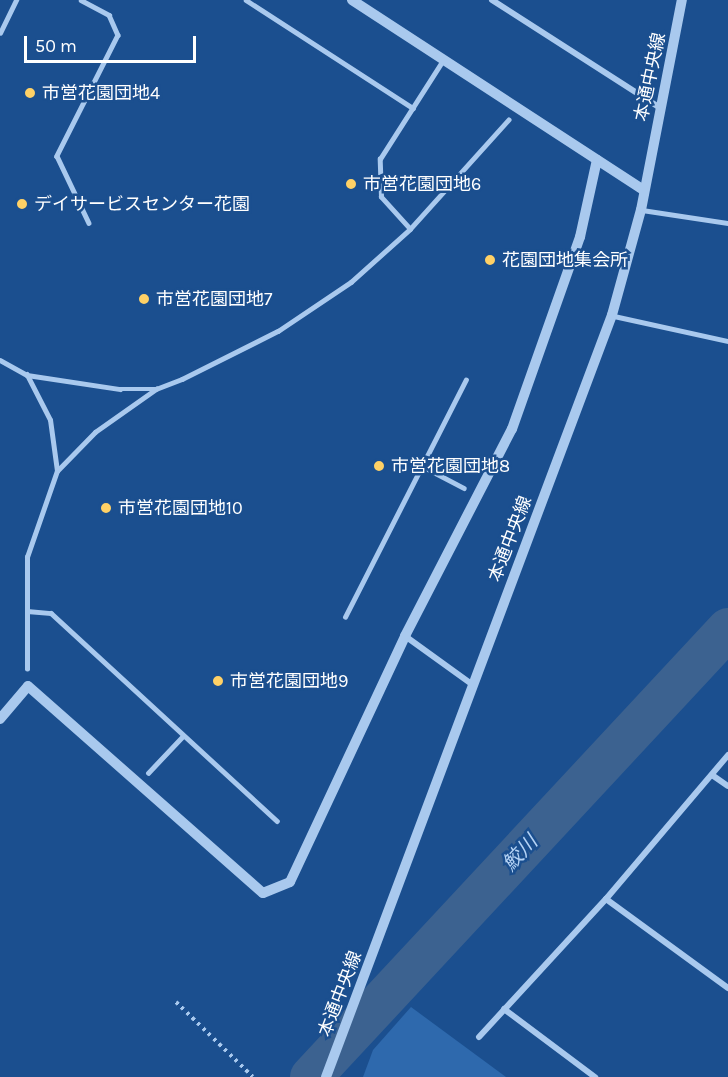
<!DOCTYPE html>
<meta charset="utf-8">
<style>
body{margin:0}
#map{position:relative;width:728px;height:1077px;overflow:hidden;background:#1b4f8f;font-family:Karla,"Noto Sans JP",sans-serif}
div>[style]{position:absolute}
.green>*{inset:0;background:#2e69ad}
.river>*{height:42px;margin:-21px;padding:0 21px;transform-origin:21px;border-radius:21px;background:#3c6290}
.path>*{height:4px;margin-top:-2px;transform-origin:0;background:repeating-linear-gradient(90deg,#a9c9ee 0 3px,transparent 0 7.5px)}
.service>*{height:4.5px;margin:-2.25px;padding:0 2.25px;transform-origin:2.25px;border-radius:2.25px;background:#a9c9ee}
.minor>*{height:6px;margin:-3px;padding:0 3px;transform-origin:3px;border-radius:3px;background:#a9c9ee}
.tertiary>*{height:10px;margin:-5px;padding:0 5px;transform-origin:5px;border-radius:5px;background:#a9c9ee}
.dots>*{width:16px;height:16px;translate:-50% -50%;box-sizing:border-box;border:3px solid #1b4f8f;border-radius:50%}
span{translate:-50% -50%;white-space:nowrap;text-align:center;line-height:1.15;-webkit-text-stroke:5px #1b4f8f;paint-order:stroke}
.street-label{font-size:18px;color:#fff}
.poi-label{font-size:18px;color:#fff}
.left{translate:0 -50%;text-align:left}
.water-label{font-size:20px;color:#b5d3f5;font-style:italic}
.scale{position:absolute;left:24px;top:36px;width:172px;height:27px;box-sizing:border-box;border:3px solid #fff;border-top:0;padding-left:8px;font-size:18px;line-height:21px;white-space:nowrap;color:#fff;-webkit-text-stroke:4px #1b4f8f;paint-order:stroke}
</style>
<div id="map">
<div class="green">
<i style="clip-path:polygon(411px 1007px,506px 1077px,363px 1077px,373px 1050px)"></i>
</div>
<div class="river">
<i style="left:311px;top:1077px;width:612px;rotate:-47.05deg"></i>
</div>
<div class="path">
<i style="left:176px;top:1002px;width:107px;rotate:44.2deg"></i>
</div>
<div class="service">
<i style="left:81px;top:0;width:32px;rotate:28deg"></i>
<i style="left:109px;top:15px;width:22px;rotate:66deg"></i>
<i style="left:118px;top:35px;width:136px;rotate:116.8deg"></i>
<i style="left:57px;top:156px;width:74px;rotate:64.5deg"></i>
<i style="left:246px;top:0;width:199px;rotate:32.9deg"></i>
<i style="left:0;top:33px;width:37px;rotate:-64deg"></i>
<i style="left:642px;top:210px;width:87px;rotate:8.6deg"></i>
<i style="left:410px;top:229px;width:43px;rotate:-132.2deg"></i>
<i style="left:381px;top:197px;width:38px;rotate:-92deg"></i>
<i style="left:380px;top:159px;width:117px;rotate:-57.5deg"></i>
<i style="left:614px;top:316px;width:117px;rotate:12.4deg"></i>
<i style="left:0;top:360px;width:31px;rotate:29deg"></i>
<i style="left:27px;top:375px;width:94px;rotate:8.6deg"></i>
<i style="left:120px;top:389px;width:36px"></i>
<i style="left:156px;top:389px;width:28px;rotate:-21deg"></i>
<i style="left:182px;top:379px;width:107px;rotate:-26.6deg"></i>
<i style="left:278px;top:331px;width:88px;rotate:-33.9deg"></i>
<i style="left:351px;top:282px;width:79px;rotate:-41.9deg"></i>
<i style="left:410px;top:229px;width:147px;rotate:-48deg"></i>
<i style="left:424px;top:467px;width:45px;rotate:27.7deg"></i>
<i style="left:57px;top:471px;width:54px;rotate:-45.7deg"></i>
<i style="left:95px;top:432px;width:75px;rotate:-35.2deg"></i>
<i style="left:27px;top:611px;width:24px;rotate:5deg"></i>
<i style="left:51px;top:613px;width:307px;rotate:42.6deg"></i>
<i style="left:345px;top:617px;width:266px;rotate:-63deg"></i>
<i style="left:27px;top:669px;width:112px;rotate:-90deg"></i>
<i style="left:27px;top:557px;width:91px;rotate:-70.8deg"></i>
<i style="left:57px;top:471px;width:51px;rotate:-97.8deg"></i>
<i style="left:50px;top:420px;width:51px;rotate:-117.1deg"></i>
<i style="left:148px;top:773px;width:51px;rotate:-46.6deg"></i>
</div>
<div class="minor">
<i style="left:492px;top:0;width:200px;rotate:32.7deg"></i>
<i style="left:405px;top:636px;width:84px;rotate:35.8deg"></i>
<i style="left:712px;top:775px;width:19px;rotate:35deg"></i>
<i style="left:606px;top:899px;width:151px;rotate:36.1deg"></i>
<i style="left:504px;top:1009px;width:114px;rotate:36.8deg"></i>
<i style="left:479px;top:1037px;width:188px;rotate:-47.4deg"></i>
<i style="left:606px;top:899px;width:189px;rotate:-49.7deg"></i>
</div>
<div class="tertiary">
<i style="left:352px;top:0;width:348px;rotate:33.1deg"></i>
<i style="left:0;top:719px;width:43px;rotate:-49.7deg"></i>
<i style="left:28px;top:686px;width:313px;rotate:41.4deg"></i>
<i style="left:263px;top:893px;width:29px;rotate:-22deg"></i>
<i style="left:290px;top:882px;width:272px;rotate:-64.9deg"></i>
<i style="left:405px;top:636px;width:233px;rotate:-62.7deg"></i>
<i style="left:512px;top:429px;width:204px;rotate:-70.5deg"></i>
<i style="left:580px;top:237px;width:79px;rotate:-77.6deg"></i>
<i style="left:326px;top:1077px;width:814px;rotate:-69.43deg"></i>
<i style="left:612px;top:315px;width:109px;rotate:-74.6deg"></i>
<i style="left:641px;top:210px;width:214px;rotate:-79deg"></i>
</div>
<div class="dots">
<i style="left:30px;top:93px;background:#ffd166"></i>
<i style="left:351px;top:184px;background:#ffd166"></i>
<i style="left:22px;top:204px;background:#ffd166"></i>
<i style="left:490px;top:260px;background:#ffd166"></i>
<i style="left:144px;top:299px;background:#ffd166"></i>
<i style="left:379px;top:466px;background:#ffd166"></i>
<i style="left:106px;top:508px;background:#ffd166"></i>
<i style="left:218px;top:681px;background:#ffd166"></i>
</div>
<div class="street-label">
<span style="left:650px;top:77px;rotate:-78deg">本通中央線</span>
<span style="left:510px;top:539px;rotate:-69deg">本通中央線</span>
<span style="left:340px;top:994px;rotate:-69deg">本通中央線</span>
</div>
<div class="poi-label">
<span class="left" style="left:42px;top:93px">市営花園団地4</span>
<span class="left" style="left:363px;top:184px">市営花園団地6</span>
<span class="left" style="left:34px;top:204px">デイサービスセンター花園</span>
<span class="left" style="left:502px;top:260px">花園団地集会所</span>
<span class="left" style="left:156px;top:299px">市営花園団地7</span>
<span class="left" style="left:391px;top:466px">市営花園団地8</span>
<span class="left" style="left:118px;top:508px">市営花園団地10</span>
<span class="left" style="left:230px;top:681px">市営花園団地9</span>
</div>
<div class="water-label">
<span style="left:520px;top:853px;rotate:-47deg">鮫川</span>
</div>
<div class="scale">50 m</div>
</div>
